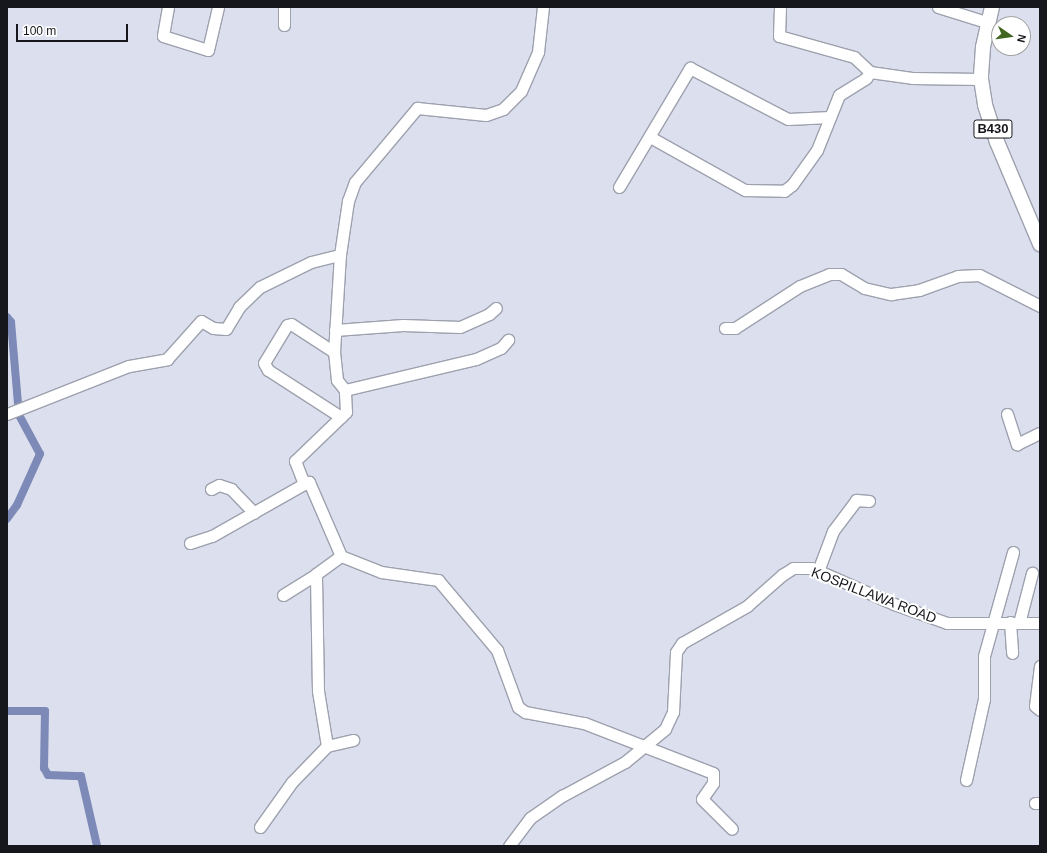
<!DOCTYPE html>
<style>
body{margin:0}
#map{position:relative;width:1047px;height:853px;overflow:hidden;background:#dce0ee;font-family:Arial,sans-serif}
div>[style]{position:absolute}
.canal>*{height:8px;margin:-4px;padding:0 4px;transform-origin:4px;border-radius:4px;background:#7d89b6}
.roads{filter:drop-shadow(1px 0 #9da1ae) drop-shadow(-1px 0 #9da1ae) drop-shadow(0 1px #9da1ae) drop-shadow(0 -1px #9da1ae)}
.minor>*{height:11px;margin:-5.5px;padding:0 5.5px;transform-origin:5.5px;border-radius:5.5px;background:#fff}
.major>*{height:14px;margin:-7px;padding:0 7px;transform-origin:7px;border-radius:7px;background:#fff}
span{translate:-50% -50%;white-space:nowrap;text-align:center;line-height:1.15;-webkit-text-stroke:4px #fff;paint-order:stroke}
.shield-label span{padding:1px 3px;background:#fff;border:1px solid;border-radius:3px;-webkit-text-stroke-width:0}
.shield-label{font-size:13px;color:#16171c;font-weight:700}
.street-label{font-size:14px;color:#16171c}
.frame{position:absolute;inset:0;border:8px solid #16171c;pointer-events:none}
.north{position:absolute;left:991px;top:16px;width:40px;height:40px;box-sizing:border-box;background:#fff;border:1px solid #a2a2a4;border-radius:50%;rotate:103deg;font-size:11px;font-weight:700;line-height:16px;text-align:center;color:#16171c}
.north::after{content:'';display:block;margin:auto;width:14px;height:18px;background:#406620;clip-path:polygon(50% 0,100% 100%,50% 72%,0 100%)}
.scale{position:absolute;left:16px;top:24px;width:112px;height:18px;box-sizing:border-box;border:2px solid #16171c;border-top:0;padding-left:5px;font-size:12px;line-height:14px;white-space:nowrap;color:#16171c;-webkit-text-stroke:3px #fff;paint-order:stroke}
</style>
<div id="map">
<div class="canal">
<i style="left:7px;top:317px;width:6px;rotate:51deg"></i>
<i style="left:11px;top:322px;width:93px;rotate:85.1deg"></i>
<i style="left:19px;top:415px;width:44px;rotate:61.7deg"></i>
<i style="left:40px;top:454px;width:56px;rotate:114.3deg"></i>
<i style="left:17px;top:505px;width:17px;rotate:126deg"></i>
<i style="left:7px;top:711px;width:38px"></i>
<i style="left:45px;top:711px;width:57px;rotate:91deg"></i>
<i style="left:44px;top:768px;width:8px;rotate:60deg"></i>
<i style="left:48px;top:775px;width:33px;rotate:2deg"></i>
<i style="left:81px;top:776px;width:72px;rotate:77.1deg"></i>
</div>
<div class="roads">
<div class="minor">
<i style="left:168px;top:7px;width:29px;rotate:100deg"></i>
<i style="left:163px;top:36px;width:47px;rotate:17.3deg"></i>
<i style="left:208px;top:50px;width:44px;rotate:-76.9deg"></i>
<i style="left:780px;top:7px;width:29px;rotate:92deg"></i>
<i style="left:779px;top:36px;width:78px;rotate:15.6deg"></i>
<i style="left:854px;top:57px;width:22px;rotate:43deg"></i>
<i style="left:938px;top:7px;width:53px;rotate:17.4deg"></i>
<i style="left:284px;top:25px;width:18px;rotate:-90deg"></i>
<i style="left:650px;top:137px;width:109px;rotate:29.2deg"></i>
<i style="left:745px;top:190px;width:39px;rotate:1deg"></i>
<i style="left:784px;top:191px;width:10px;rotate:-37deg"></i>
<i style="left:792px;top:185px;width:43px;rotate:-54.5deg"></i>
<i style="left:817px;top:150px;width:59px;rotate:-68.2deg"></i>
<i style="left:839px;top:95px;width:32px;rotate:-32deg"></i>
<i style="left:866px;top:78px;width:7px;rotate:-56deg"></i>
<i style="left:870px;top:72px;width:42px;rotate:8.1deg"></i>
<i style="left:912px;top:78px;width:69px;rotate:0.8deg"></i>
<i style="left:619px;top:187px;width:139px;rotate:-59.2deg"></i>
<i style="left:690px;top:68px;width:110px;rotate:27.5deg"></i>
<i style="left:788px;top:119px;width:42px;rotate:-2.7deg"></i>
<i style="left:725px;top:328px;width:10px"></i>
<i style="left:735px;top:328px;width:77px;rotate:-32.9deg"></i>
<i style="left:800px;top:286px;width:31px;rotate:-22deg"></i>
<i style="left:829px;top:274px;width:12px"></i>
<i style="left:841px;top:274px;width:27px;rotate:31deg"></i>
<i style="left:864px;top:288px;width:28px;rotate:13deg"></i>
<i style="left:891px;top:294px;width:28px;rotate:-8deg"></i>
<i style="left:919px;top:290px;width:41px;rotate:-19.7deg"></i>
<i style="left:958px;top:276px;width:21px;rotate:-3deg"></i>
<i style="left:979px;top:275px;width:68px;rotate:26.9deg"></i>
<i style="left:335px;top:330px;width:68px;rotate:-4.2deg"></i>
<i style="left:403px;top:325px;width:57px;rotate:2deg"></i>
<i style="left:460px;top:327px;width:32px;rotate:-24deg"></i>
<i style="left:489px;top:314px;width:9px;rotate:-41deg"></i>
<i style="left:334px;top:352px;width:51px;rotate:-146.9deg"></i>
<i style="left:291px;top:324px;width:4px;rotate:166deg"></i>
<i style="left:287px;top:325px;width:44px;rotate:121.2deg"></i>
<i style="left:264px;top:363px;width:8px;rotate:60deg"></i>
<i style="left:268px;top:370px;width:87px;rotate:32.8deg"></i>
<i style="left:345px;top:390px;width:135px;rotate:-13.3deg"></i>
<i style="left:476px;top:359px;width:27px;rotate:-24deg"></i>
<i style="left:501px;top:348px;width:11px;rotate:-49deg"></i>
<i style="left:7px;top:414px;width:131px;rotate:-21.5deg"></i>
<i style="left:129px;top:366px;width:39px;rotate:-10deg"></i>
<i style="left:167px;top:359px;width:51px;rotate:-48.2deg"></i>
<i style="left:201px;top:321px;width:14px;rotate:30deg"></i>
<i style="left:213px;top:328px;width:13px;rotate:4deg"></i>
<i style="left:226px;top:329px;width:26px;rotate:-59deg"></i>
<i style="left:239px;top:307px;width:29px;rotate:-44deg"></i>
<i style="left:260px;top:287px;width:57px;rotate:-26.1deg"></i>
<i style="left:311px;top:262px;width:30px;rotate:-14deg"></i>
<i style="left:1007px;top:414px;width:32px;rotate:72deg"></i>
<i style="left:1017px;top:444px;width:25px;rotate:-26deg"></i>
<i style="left:211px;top:489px;width:9px;rotate:-27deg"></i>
<i style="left:219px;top:485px;width:13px;rotate:18deg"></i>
<i style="left:231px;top:489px;width:33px;rotate:46deg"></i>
<i style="left:190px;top:543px;width:23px;rotate:-18deg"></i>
<i style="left:212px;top:536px;width:106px;rotate:-29.5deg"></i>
<i style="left:341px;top:556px;width:43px;rotate:21.8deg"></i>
<i style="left:381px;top:572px;width:58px;rotate:8deg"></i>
<i style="left:438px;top:580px;width:92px;rotate:49.9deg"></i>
<i style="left:497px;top:650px;width:61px;rotate:69.8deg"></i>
<i style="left:518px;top:707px;width:9px;rotate:36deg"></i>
<i style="left:525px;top:712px;width:60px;rotate:10.6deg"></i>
<i style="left:584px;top:723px;width:138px;rotate:21.2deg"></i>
<i style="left:713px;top:773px;width:10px;rotate:90deg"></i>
<i style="left:713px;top:783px;width:19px;rotate:125deg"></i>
<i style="left:702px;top:799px;width:42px;rotate:45deg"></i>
<i style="left:818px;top:571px;width:43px;rotate:-69.4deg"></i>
<i style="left:833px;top:531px;width:39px;rotate:-53deg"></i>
<i style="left:856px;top:500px;width:13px;rotate:4deg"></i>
<i style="left:283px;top:595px;width:39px;rotate:-32deg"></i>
<i style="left:1010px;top:622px;width:31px;rotate:86deg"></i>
<i style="left:1019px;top:623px;width:52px;rotate:-75.4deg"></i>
<i style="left:1040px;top:666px;width:40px;rotate:97.1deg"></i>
<i style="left:1035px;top:706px;width:6px;rotate:39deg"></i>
<i style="left:327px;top:746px;width:27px;rotate:-13deg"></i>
<i style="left:966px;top:780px;width:83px;rotate:-77.5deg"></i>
<i style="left:984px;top:699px;width:43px;rotate:-90deg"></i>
<i style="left:984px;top:656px;width:108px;rotate:-74.4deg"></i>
<i style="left:1035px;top:803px;width:5px"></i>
<i style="left:260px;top:827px;width:55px;rotate:-54.6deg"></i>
<i style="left:292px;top:782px;width:50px;rotate:-45.8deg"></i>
<i style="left:327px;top:746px;width:56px;rotate:-99.3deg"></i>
<i style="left:318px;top:691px;width:117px;rotate:-91deg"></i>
<i style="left:316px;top:574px;width:31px;rotate:-36deg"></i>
<i style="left:341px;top:556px;width:81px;rotate:-113.4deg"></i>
<i style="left:309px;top:482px;width:5px;rotate:158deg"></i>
<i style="left:304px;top:484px;width:25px;rotate:-111deg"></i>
<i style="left:295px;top:461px;width:71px;rotate:-43.9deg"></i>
<i style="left:346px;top:412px;width:22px;rotate:-93deg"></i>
<i style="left:345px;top:390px;width:13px;rotate:-129deg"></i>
<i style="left:337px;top:380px;width:28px;rotate:-96deg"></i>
<i style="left:334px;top:352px;width:97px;rotate:-86.5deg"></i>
<i style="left:340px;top:255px;width:55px;rotate:-81.6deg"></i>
<i style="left:348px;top:201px;width:20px;rotate:-70deg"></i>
<i style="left:355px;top:182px;width:97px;rotate:-50deg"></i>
<i style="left:417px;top:108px;width:69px;rotate:5.8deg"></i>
<i style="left:486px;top:115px;width:18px;rotate:-19deg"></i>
<i style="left:503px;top:109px;width:25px;rotate:-45deg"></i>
<i style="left:521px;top:91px;width:43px;rotate:-66.4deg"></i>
<i style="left:538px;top:52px;width:45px;rotate:-83.7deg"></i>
<i style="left:509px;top:846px;width:35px;rotate:-53deg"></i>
<i style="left:530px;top:818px;width:39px;rotate:-35deg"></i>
<i style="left:562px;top:796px;width:72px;rotate:-28.4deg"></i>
<i style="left:625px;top:762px;width:52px;rotate:-39.5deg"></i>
<i style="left:665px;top:729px;width:19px;rotate:-65deg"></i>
<i style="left:673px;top:712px;width:60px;rotate:-87.1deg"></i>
<i style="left:676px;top:652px;width:11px;rotate:-56deg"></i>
<i style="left:682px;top:643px;width:75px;rotate:-29.6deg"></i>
<i style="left:747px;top:606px;width:47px;rotate:-41.5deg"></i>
<i style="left:782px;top:575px;width:13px;rotate:-32deg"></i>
<i style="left:793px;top:568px;width:19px"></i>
<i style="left:812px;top:568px;width:90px;rotate:23.7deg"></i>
<i style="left:894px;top:604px;width:56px;rotate:19.7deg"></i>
<i style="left:947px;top:623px;width:93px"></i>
</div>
<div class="major">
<i style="left:992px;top:7px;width:41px;rotate:102.7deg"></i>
<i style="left:983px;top:47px;width:32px;rotate:94deg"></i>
<i style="left:981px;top:79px;width:26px;rotate:81deg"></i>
<i style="left:985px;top:105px;width:39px;rotate:72deg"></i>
<i style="left:997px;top:142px;width:111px;rotate:67.1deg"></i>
</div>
</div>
<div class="shield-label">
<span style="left:993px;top:129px">B430</span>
</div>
<div class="street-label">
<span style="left:874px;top:595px;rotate:21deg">KOSPILLAWA ROAD</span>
</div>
<div class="frame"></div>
<div class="north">N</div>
<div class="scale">100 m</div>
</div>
